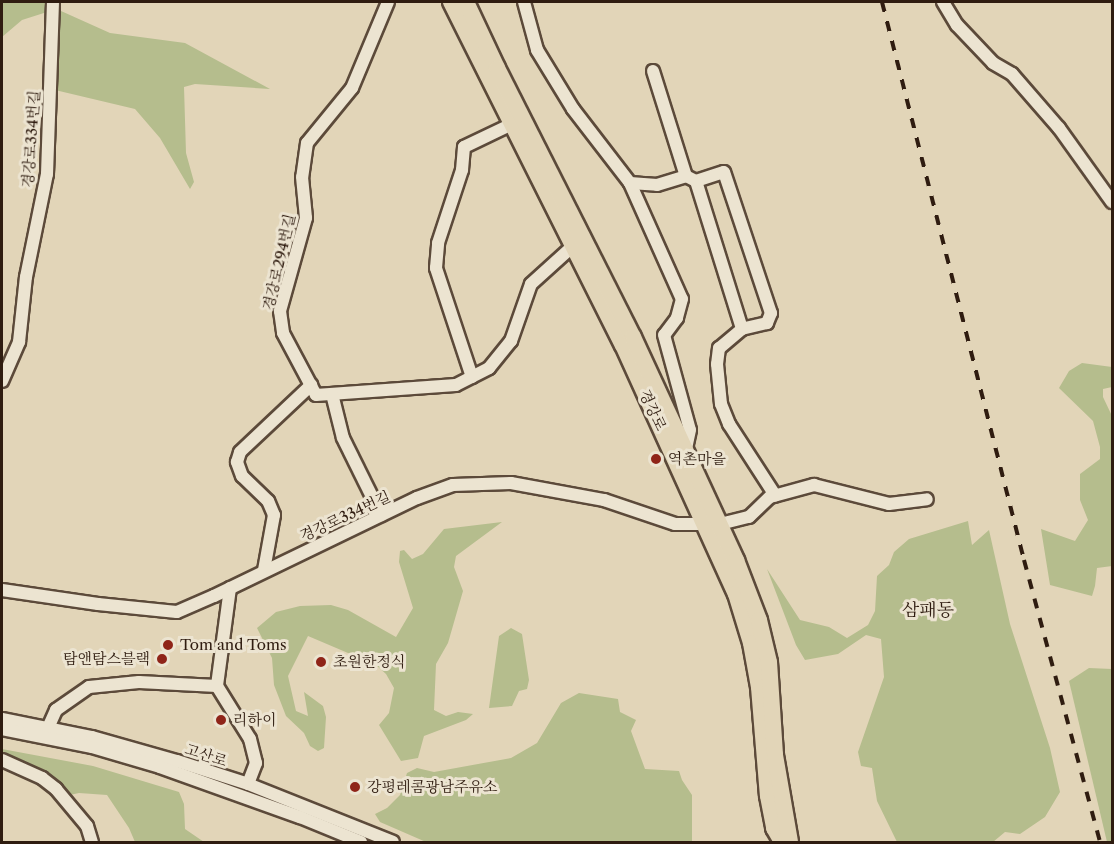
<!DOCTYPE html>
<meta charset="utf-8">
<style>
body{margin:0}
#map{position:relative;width:1114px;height:844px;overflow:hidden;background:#e2d5b8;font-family:"Libre Caslon Text","Noto Serif KR",serif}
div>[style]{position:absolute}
.green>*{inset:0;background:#b5bd8d}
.roads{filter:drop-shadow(2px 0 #5c4a3a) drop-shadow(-2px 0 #5c4a3a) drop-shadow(0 2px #5c4a3a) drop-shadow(0 -2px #5c4a3a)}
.minor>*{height:12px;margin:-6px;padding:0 6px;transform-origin:6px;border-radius:6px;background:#ece4d1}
.major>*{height:16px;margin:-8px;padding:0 8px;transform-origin:8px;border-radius:8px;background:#e2d5b8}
.rail>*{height:4px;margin-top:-2px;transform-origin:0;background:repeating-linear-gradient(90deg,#2f1c10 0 10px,transparent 0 20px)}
.dots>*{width:16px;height:16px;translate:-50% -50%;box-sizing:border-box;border:3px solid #ece4d1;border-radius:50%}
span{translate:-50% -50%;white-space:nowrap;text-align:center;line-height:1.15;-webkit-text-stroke:6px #ece4d1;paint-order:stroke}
.street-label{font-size:15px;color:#2f1c10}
.poi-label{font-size:15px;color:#2f1c10}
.left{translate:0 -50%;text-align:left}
.right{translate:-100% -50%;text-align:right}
.quarter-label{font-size:18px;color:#2f1c10}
.frame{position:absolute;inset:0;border:3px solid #2f1c10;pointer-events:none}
</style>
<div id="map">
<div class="green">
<i style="clip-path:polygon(2px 2px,47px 2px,47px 12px,22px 20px,2px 37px)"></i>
<i style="clip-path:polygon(61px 11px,110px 33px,185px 43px,270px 89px,195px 84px,184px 87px,186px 153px,194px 182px,190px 189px,160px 138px,135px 109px,55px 90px,56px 26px)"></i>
<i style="clip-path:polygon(1082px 363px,1112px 367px,1112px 387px,1103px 389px,1103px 397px,1112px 416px,1112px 566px,1097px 568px,1095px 586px,1092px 596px,1050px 585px,1041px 529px,1075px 541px,1088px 520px,1080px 500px,1080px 474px,1100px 459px,1100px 447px,1093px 421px,1059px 388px,1069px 371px)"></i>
<i style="clip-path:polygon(968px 521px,972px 545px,989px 530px,1010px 624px,1050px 748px,1060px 792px,1045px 817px,1020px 834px,1005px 832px,993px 842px,897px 842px,877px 801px,872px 768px,861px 766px,858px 752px,884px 677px,881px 639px,866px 635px,838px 654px,805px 660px,796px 645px,767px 569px,800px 620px,829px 627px,847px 638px,868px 625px,875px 611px,877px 576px,889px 565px,894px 552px,909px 539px)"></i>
<i style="clip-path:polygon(502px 522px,456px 556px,454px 567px,463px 591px,448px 643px,436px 664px,434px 710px,446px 716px,458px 712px,473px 714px,466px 720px,424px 736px,418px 758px,401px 761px,379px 725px,389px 713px,394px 688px,386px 674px,367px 657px,348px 653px,308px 636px,288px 676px,296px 711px,308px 716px,304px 692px,323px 706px,326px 717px,324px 748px,318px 751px,310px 746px,304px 733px,286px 716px,274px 685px,272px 658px,257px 628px,276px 612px,300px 606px,331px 605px,348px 610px,396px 637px,413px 608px,399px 562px,400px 551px,404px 550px,412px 559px,423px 554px,444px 529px)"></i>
<i style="clip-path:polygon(511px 628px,522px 634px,529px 680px,527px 689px,519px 691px,512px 706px,489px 708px,499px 636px)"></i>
<i style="clip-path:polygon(1089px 668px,1112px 669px,1112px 842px,1107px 842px,1069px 681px)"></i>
<i style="clip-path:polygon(579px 693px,618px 699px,620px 712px,636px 720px,631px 731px,645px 769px,679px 771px,682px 780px,692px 795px,692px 842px,426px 842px,380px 822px,375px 814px,387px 808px,400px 795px,407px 773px,417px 768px,434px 772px,511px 758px,537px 743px,561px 703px)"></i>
<i style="clip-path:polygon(2px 749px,93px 766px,179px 792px,184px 804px,185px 829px,204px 842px,135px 842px,129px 828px,107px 795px,79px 793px,65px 796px,2px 757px)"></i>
</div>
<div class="roads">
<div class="minor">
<i style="left:388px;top:2px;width:93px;rotate:112.7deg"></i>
<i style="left:352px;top:88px;width:71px;rotate:129.3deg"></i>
<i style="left:307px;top:143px;width:34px;rotate:98deg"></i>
<i style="left:302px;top:177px;width:41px;rotate:84.4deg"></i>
<i style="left:306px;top:218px;width:97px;rotate:105.6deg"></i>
<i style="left:280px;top:311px;width:22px;rotate:82deg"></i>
<i style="left:283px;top:333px;width:70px;rotate:62deg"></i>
<i style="left:316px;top:395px;width:140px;rotate:-4.1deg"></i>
<i style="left:456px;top:385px;width:37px;rotate:-27deg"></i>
<i style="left:489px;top:368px;width:35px;rotate:-51deg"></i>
<i style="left:511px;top:341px;width:60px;rotate:-70.7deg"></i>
<i style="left:531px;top:284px;width:57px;rotate:-42.1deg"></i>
<i style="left:524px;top:2px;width:50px;rotate:74.8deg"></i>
<i style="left:537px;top:50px;width:69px;rotate:58.6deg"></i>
<i style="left:573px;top:109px;width:93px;rotate:52.4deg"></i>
<i style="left:630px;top:183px;width:127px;rotate:65.9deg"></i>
<i style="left:682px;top:299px;width:20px;rotate:105deg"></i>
<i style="left:677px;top:318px;width:21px;rotate:127deg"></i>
<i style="left:664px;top:335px;width:98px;rotate:74.7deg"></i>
<i style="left:690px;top:430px;width:19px;rotate:102deg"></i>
<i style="left:943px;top:2px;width:27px;rotate:59deg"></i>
<i style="left:957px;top:25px;width:52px;rotate:46.5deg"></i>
<i style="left:993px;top:63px;width:22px;rotate:30deg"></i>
<i style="left:1012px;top:74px;width:72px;rotate:49deg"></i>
<i style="left:1059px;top:128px;width:91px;rotate:54.4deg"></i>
<i style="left:653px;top:71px;width:110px;rotate:72.6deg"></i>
<i style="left:686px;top:176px;width:11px;rotate:27deg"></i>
<i style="left:696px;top:181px;width:155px;rotate:72.7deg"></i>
<i style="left:742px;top:329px;width:30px;rotate:140deg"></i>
<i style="left:719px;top:348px;width:16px;rotate:97deg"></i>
<i style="left:717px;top:364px;width:40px;rotate:84.3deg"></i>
<i style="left:721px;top:404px;width:22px;rotate:68deg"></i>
<i style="left:729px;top:424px;width:85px;rotate:57.1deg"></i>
<i style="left:696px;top:181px;width:29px;rotate:-18deg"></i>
<i style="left:724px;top:172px;width:149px;rotate:71.6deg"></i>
<i style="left:771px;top:313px;width:11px;rotate:112deg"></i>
<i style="left:767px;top:323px;width:26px;rotate:167deg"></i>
<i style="left:630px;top:183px;width:27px;rotate:4deg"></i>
<i style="left:657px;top:185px;width:30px;rotate:-17deg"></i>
<i style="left:472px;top:377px;width:115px;rotate:-108.3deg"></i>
<i style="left:436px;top:268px;width:25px;rotate:-85deg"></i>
<i style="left:438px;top:243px;width:77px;rotate:-71.8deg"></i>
<i style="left:462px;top:170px;width:23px;rotate:-85deg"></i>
<i style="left:464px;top:147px;width:53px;rotate:-25.6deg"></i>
<i style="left:2px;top:381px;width:43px;rotate:-66.4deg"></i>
<i style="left:19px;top:342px;width:65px;rotate:-83.9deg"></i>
<i style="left:26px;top:277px;width:105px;rotate:-78.5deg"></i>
<i style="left:47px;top:174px;width:172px;rotate:-88deg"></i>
<i style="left:332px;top:394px;width:45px;rotate:76deg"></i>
<i style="left:343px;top:438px;width:86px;rotate:63.7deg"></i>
<i style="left:264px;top:570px;width:56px;rotate:-79.7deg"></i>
<i style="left:274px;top:515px;width:15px;rotate:-113deg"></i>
<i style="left:268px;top:501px;width:36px;rotate:-136deg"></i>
<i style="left:242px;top:476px;width:15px;rotate:-110deg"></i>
<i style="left:237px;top:462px;width:10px;rotate:-73deg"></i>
<i style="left:240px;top:452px;width:98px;rotate:-43.3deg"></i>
<i style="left:230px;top:588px;width:99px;rotate:97.6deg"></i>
<i style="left:217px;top:686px;width:62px;rotate:58.1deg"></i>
<i style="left:250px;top:739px;width:25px;rotate:76deg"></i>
<i style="left:256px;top:763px;width:22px;rotate:111deg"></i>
<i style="left:2px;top:590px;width:97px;rotate:8.3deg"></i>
<i style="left:98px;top:604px;width:79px;rotate:5.8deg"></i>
<i style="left:177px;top:612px;width:40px;rotate:-23.4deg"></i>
<i style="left:214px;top:596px;width:225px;rotate:-25.8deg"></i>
<i style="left:417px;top:498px;width:38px;rotate:-20deg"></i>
<i style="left:453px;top:485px;width:58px;rotate:-2deg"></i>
<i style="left:511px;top:483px;width:95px;rotate:10.4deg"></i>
<i style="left:604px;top:500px;width:75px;rotate:18.7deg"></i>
<i style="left:675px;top:524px;width:45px"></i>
<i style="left:720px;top:524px;width:30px;rotate:-14deg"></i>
<i style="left:749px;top:517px;width:29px;rotate:-44deg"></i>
<i style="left:770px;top:497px;width:46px;rotate:-15.3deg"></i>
<i style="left:814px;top:485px;width:77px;rotate:14.2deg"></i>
<i style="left:889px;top:504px;width:38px;rotate:-7deg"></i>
<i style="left:2px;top:719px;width:92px;rotate:11.3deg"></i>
<i style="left:92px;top:737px;width:88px;rotate:15.8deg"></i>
<i style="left:177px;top:761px;width:75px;rotate:17.9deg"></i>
<i style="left:248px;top:784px;width:156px;rotate:21.8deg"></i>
<i style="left:48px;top:728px;width:20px;rotate:-66deg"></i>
<i style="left:56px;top:710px;width:40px;rotate:-34.9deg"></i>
<i style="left:89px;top:687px;width:50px;rotate:-5.7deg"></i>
<i style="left:139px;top:682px;width:78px;rotate:2.9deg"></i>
<i style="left:2px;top:729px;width:92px;rotate:11.3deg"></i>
<i style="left:92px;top:747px;width:71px;rotate:16.4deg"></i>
<i style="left:160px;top:767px;width:149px;rotate:19.7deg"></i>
<i style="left:300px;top:817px;width:66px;rotate:22.3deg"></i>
<i style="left:2px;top:760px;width:44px;rotate:24.2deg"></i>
<i style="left:42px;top:778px;width:18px;rotate:38deg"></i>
<i style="left:56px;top:789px;width:48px;rotate:50deg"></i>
<i style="left:87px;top:826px;width:17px;rotate:73deg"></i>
</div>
<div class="major">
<i style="left:451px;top:2px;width:384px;rotate:63.4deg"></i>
<i style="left:623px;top:345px;width:273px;rotate:65.6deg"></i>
<i style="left:736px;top:594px;width:51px;rotate:73deg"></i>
<i style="left:751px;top:643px;width:45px;rotate:79.7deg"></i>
<i style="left:759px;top:687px;width:109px;rotate:85.3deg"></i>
<i style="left:768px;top:796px;width:33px;rotate:79deg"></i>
<i style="left:774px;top:828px;width:16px;rotate:60deg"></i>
<i style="left:466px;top:2px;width:73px;rotate:64.8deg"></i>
<i style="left:497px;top:68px;width:301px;rotate:63.2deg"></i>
<i style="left:633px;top:337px;width:246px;rotate:65.2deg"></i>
<i style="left:736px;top:560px;width:64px;rotate:69deg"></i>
<i style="left:759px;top:620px;width:43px;rotate:76.6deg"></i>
<i style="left:769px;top:662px;width:93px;rotate:86.3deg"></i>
<i style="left:775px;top:755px;width:88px;rotate:80.2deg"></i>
</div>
</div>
<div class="rail">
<i style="left:882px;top:2px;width:576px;rotate:75.72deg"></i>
<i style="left:1024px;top:560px;width:292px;rotate:74.9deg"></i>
</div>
<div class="dots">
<i style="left:656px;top:459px;background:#8f2418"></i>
<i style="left:168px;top:645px;background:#8f2418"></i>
<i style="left:162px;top:659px;background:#8f2418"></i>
<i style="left:321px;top:662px;background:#8f2418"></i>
<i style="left:221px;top:720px;background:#8f2418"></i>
<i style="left:355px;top:787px;background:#8f2418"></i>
</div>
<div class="street-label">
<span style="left:31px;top:139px;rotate:-86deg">경강로334번길</span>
<span style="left:279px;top:262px;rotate:-77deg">경강로294번길</span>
<span style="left:653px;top:410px;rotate:65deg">경강로</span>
<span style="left:345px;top:516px;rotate:-25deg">경강로334번길</span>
<span style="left:206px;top:755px;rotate:18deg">고산로</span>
</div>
<div class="poi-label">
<span class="left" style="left:668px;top:459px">역촌마을</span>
<span class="left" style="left:180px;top:645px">Tom and Toms</span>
<span class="right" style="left:150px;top:659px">탐앤탐스블랙</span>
<span class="left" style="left:333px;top:662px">초원한정식</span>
<span class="left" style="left:233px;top:720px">리하이</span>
<span class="left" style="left:367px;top:787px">강평레콤광남주유소</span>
</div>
<div class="quarter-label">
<span style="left:928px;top:610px">삼패동</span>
</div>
<div class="frame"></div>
</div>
